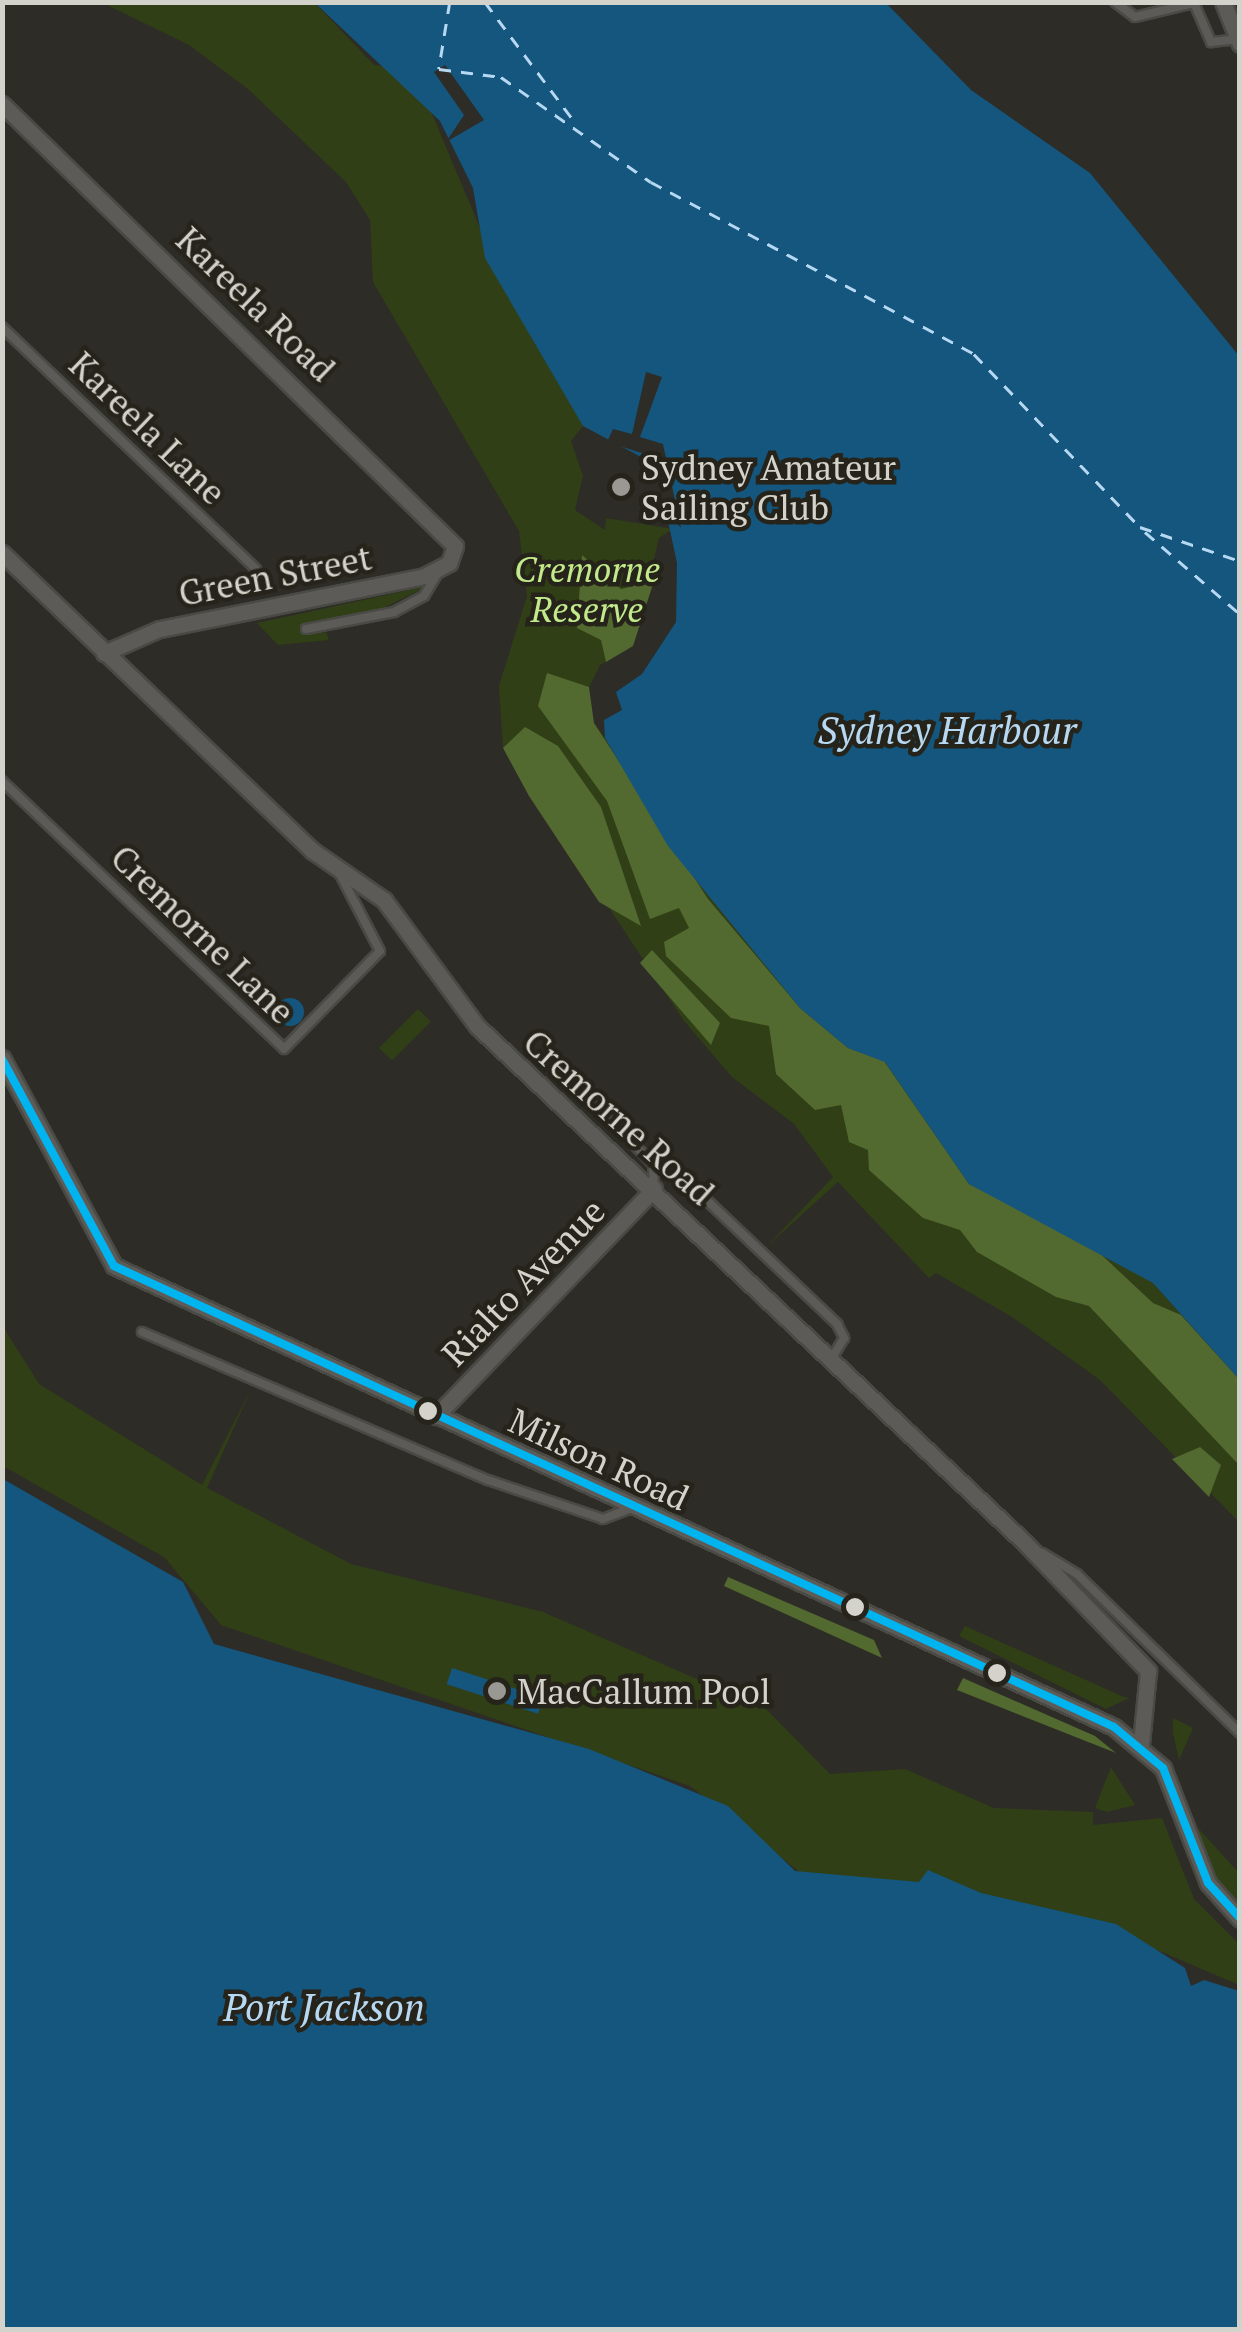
<!DOCTYPE html>
<style>
body{margin:0}
#map{position:relative;width:1242px;height:2332px;overflow:hidden;background:#2d2c27;font-family:"PT Serif",serif}
div>[style]{position:absolute}
.green>*{inset:0;background:#303f16;transform-origin:0 0}
.forest>*{inset:0;background:#52692f}
.water>*{inset:0;background:#14567d;transform-origin:0 0}
.round{border-radius:50%}
.pier>*{inset:0;background:#2d2c27}
.ferry>*{height:2.5px;margin-top:-1.25px;transform-origin:0;background:repeating-linear-gradient(90deg,#b6d8f2 0 12px,transparent 0 22px)}
.roads{filter:drop-shadow(2px 0 #4a4a45) drop-shadow(-2px 0 #4a4a45) drop-shadow(0 2px #4a4a45) drop-shadow(0 -2px #4a4a45)}
.lane>*{height:8px;margin:-4px;padding:0 4px;transform-origin:4px;border-radius:4px;background:#5c5b58}
.street>*{height:15px;margin:-7.5px;padding:0 7.5px;transform-origin:7.5px;border-radius:7.5px;background:#5c5b58}
.bus-1>*{height:8px;margin:-4px;padding:0 4px;transform-origin:4px;border-radius:4px;background:#00b5ef}
.dots>*{width:28px;height:28px;translate:-50% -50%;box-sizing:border-box;border:5px solid #26241a;border-radius:50%}
span{translate:-50% -50%;white-space:nowrap;text-align:center;line-height:1.15;-webkit-text-stroke:9px #26241a;paint-order:stroke}
.street-label{font-size:35px;color:#d3d2cb}
.poi-label{font-size:35px;color:#d3d2cb}
.left{translate:0 -50%;text-align:left}
.park-label{font-size:35px;color:#c2ea8c;font-style:italic}
.water-label{font-size:38px;color:#b6d8f2;font-style:italic}
.frame{position:absolute;inset:0;border:5px solid #d3d2cb;pointer-events:none}
</style>
<div id="map">
<div class="green">
<i style="clip-path:polygon(103px 3px,315px 3px,374px 65px,391px 66px,425px 97px,501px 278px,583px 426px,571px 441px,583px 476px,575px 510px,605px 530px,606px 518px,673px 529px,659px 538px,633px 646px,600px 665px,585px 696px,594px 723px,641px 787px,1091px 1245px,1153px 1283px,1239px 1379px,1239px 1522px,1100px 1380px,1012px 1317px,936px 1273px,929px 1278px,838px 1182px,765px 1248px,833px 1177px,794px 1124px,732px 1077px,684px 1021px,503px 748px,499px 686px,527px 596px,519px 531px,373px 282px,370px 220px,346px 182px,248px 89px,189px 45px)"></i>
<i style="clip-path:polygon(428px 586px,371px 614px,301px 626px,302px 635px,326px 632px,329px 640px,278px 645px,257px 623px)"></i>
<i style="left:418px;top:1009px;width:18px;height:55px;rotate:45deg"></i>
<i style="clip-path:polygon(2px 1325px,39px 1384px,202px 1485px,252px 1387px,207px 1488px,351px 1564px,543px 1612px,766px 1709px,830px 1774px,905px 1769px,994px 1808px,1093px 1812px,1093px 1825px,1162px 1818px,1194px 1899px,1239px 1944px,1239px 1985px,1155px 1949px,839px 1903px,690px 1786px,221px 1625px,164px 1557px,3px 1466px)"></i>
<i style="clip-path:polygon(965px 1626px,1124px 1697px,1129px 1698px,1106px 1709px,959px 1636px)"></i>
<i style="clip-path:polygon(1173px 1718px,1193px 1728px,1179px 1760px,1173px 1733px)"></i>
<i style="clip-path:polygon(1111px 1767px,1135px 1805px,1107px 1812px,1095px 1808px)"></i>
<i style="clip-path:polygon(1198px 1828px,1239px 1873px,1239px 1909px,1211px 1872px)"></i>
</div>
<div class="forest">
<i style="clip-path:polygon(582px 555px,621px 589px,654px 581px,633px 646px,606px 662px,601px 640px,577px 628px)"></i>
<i style="clip-path:polygon(547px 673px,589px 687px,594px 723px,708px 899px,800px 1008px,848px 1048px,884px 1061px,969px 1184px,1091px 1245px,1153px 1303px,1181px 1315px,1239px 1379px,1239px 1465px,1089px 1306px,1056px 1297px,977px 1252px,960px 1230px,923px 1218px,869px 1170px,868px 1150px,849px 1142px,841px 1105px,815px 1110px,776px 1074px,769px 1026px,731px 1018px,666px 956px,664px 942px,689px 928px,679px 908px,650px 919px,607px 801px,538px 706px)"></i>
<i style="clip-path:polygon(525px 727px,558px 746px,601px 807px,641px 926px,599px 902px,529px 796px,503px 748px)"></i>
<i style="clip-path:polygon(652px 950px,720px 1023px,711px 1045px,640px 963px)"></i>
<i style="clip-path:polygon(1200px 1447px,1221px 1465px,1209px 1497px,1172px 1459px)"></i>
<i style="clip-path:polygon(728px 1577px,874px 1640px,882px 1658px,724px 1586px)"></i>
<i style="clip-path:polygon(963px 1678px,1095px 1736px,1116px 1753px,957px 1690px)"></i>
</div>
<div class="water">
<i style="clip-path:polygon(315px 3px,886px 3px,971px 90px,1090px 173px,1239px 356px,1239px 1379px,1153px 1283px,969px 1184px,885px 1062px,848px 1048px,800px 1008px,668px 846px,605px 738px,604px 720px,622px 710px,616px 692px,642px 674px,676px 622px,677px 563px,656px 465px,583px 426px,485px 258px,473px 188px,440px 121px)"></i>
<i class="round" style="left:276px;top:998px;width:28px;height:28px"></i>
<i style="clip-path:polygon(3px 1479px,183px 1582px,214px 1644px,589px 1749px,728px 1806px,795px 1871px,919px 1882px,928px 1870px,981px 1893px,1116px 1924px,1185px 1968px,1191px 1986px,1204px 1980px,1239px 1991px,1239px 2329px,3px 2329px)"></i>
<i style="left:452px;top:1668px;width:96px;height:17px;rotate:18deg"></i>
</div>
<div class="pier">
<i style="clip-path:polygon(445px 65px,484px 120px,446px 142px,464px 115px,434px 72px)"></i>
<i style="clip-path:polygon(646px 372px,662px 377px,640px 437px,663px 444px,681px 528px,665px 509px,651px 456px,607px 442px,613px 429px,632px 434px)"></i>
</div>
<div class="ferry">
<i style="left:450px;top:2px;width:68px;rotate:99.3deg"></i>
<i style="left:439px;top:69px;width:63px;rotate:7.4deg"></i>
<i style="left:501px;top:77px;width:183px;rotate:35deg"></i>
<i style="left:651px;top:182px;width:366px;rotate:28deg"></i>
<i style="left:974px;top:354px;width:240px;rotate:46.2deg"></i>
<i style="left:1140px;top:527px;width:106px;rotate:18.8deg"></i>
<i style="left:485px;top:2px;width:149px;rotate:53.2deg"></i>
<i style="left:1145px;top:532px;width:125px;rotate:40.8deg"></i>
</div>
<div class="roads">
<div class="lane">
<i style="left:1115px;top:2px;width:25px;rotate:37deg"></i>
<i style="left:1135px;top:17px;width:61px;rotate:-13.3deg"></i>
<i style="left:1194px;top:3px;width:43px;rotate:66.4deg"></i>
<i style="left:1211px;top:42px;width:29px;rotate:-6deg"></i>
<i style="left:2px;top:327px;width:351px;rotate:43.6deg"></i>
<i style="left:306px;top:629px;width:90px;rotate:-10.9deg"></i>
<i style="left:394px;top:612px;width:34px;rotate:-28deg"></i>
<i style="left:424px;top:596px;width:27px;rotate:-59deg"></i>
<i style="left:2px;top:781px;width:389px;rotate:43.5deg"></i>
<i style="left:284px;top:1049px;width:137px;rotate:-45.6deg"></i>
<i style="left:380px;top:951px;width:87px;rotate:-117.5deg"></i>
<i style="left:551px;top:1058px;width:147px;rotate:46.1deg"></i>
<i style="left:653px;top:1164px;width:25px;rotate:88deg"></i>
<i style="left:696px;top:1190px;width:195px;rotate:43.5deg"></i>
<i style="left:837px;top:1324px;width:16px;rotate:63deg"></i>
<i style="left:844px;top:1338px;width:23px;rotate:121deg"></i>
<i style="left:142px;top:1332px;width:376px;rotate:23.2deg"></i>
<i style="left:488px;top:1480px;width:121px;rotate:18.7deg"></i>
<i style="left:603px;top:1519px;width:34px;rotate:-21deg"></i>
<i style="left:1042px;top:1553px;width:41px;rotate:31deg"></i>
<i style="left:1077px;top:1574px;width:228px;rotate:44.3deg"></i>
</div>
<div class="street">
<i style="left:1223px;top:2px;width:45px;rotate:68deg"></i>
<i style="left:2px;top:104px;width:633px;rotate:44.3deg"></i>
<i style="left:455px;top:546px;width:18px;rotate:109deg"></i>
<i style="left:449px;top:563px;width:27px;rotate:152deg"></i>
<i style="left:425px;top:576px;width:271px;rotate:168.7deg"></i>
<i style="left:159px;top:629px;width:60px;rotate:156.4deg"></i>
<i style="left:2px;top:553px;width:431px;rotate:43.8deg"></i>
<i style="left:313px;top:851px;width:86px;rotate:34.6deg"></i>
<i style="left:384px;top:900px;width:157px;rotate:53.6deg"></i>
<i style="left:477px;top:1026px;width:753px;rotate:43.33deg"></i>
<i style="left:1025px;top:1543px;width:178px;rotate:46.1deg"></i>
<i style="left:1148px;top:1671px;width:73px;rotate:95.5deg"></i>
<i style="left:2px;top:1058px;width:236px;rotate:61.7deg"></i>
<i style="left:114px;top:1266px;width:1101px;rotate:24.75deg"></i>
<i style="left:1114px;top:1727px;width:64px;rotate:39.9deg"></i>
<i style="left:1163px;top:1768px;width:123px;rotate:68.6deg"></i>
<i style="left:1208px;top:1883px;width:48px;rotate:48.4deg"></i>
<i style="left:436px;top:1416px;width:315px;rotate:-46.2deg"></i>
</div>
</div>
<div class="bus-1">
<i style="left:2px;top:1059px;width:235px;rotate:61.6deg"></i>
<i style="left:114px;top:1266px;width:1101px;rotate:24.75deg"></i>
<i style="left:1114px;top:1727px;width:64px;rotate:39.9deg"></i>
<i style="left:1163px;top:1768px;width:123px;rotate:68.6deg"></i>
<i style="left:1208px;top:1883px;width:47px;rotate:47.6deg"></i>
</div>
<div class="dots">
<i style="left:621px;top:487px;background:#999892"></i>
<i style="left:428px;top:1411px;background:#d3d2cb"></i>
<i style="left:855px;top:1607px;background:#d3d2cb"></i>
<i style="left:997px;top:1673px;background:#d3d2cb"></i>
<i style="left:497px;top:1691px;background:#999892"></i>
</div>
<div class="street-label">
<span style="left:256px;top:304px;rotate:44deg">Kareela Road</span>
<span style="left:148px;top:428px;rotate:44deg">Kareela Lane</span>
<span style="left:275px;top:575px;rotate:-11deg">Green Street</span>
<span style="left:203px;top:934px;rotate:44deg">Cremorne Lane</span>
<span style="left:619px;top:1117px;rotate:42deg">Cremorne Road</span>
<span style="left:523px;top:1282px;rotate:-46deg">Rialto Avenue</span>
<span style="left:599px;top:1459px;rotate:25deg">Milson Road</span>
</div>
<div class="poi-label">
<span class="left" style="left:641px;top:487px">Sydney Amateur<br>Sailing Club</span>
<span class="left" style="left:517px;top:1691px">MacCallum Pool</span>
</div>
<div class="park-label">
<span style="left:587px;top:589px">Cremorne<br>Reserve</span>
</div>
<div class="water-label">
<span style="left:947px;top:731px">Sydney Harbour</span>
<span style="left:324px;top:2008px">Port Jackson</span>
</div>
<div class="frame"></div>
</div>
